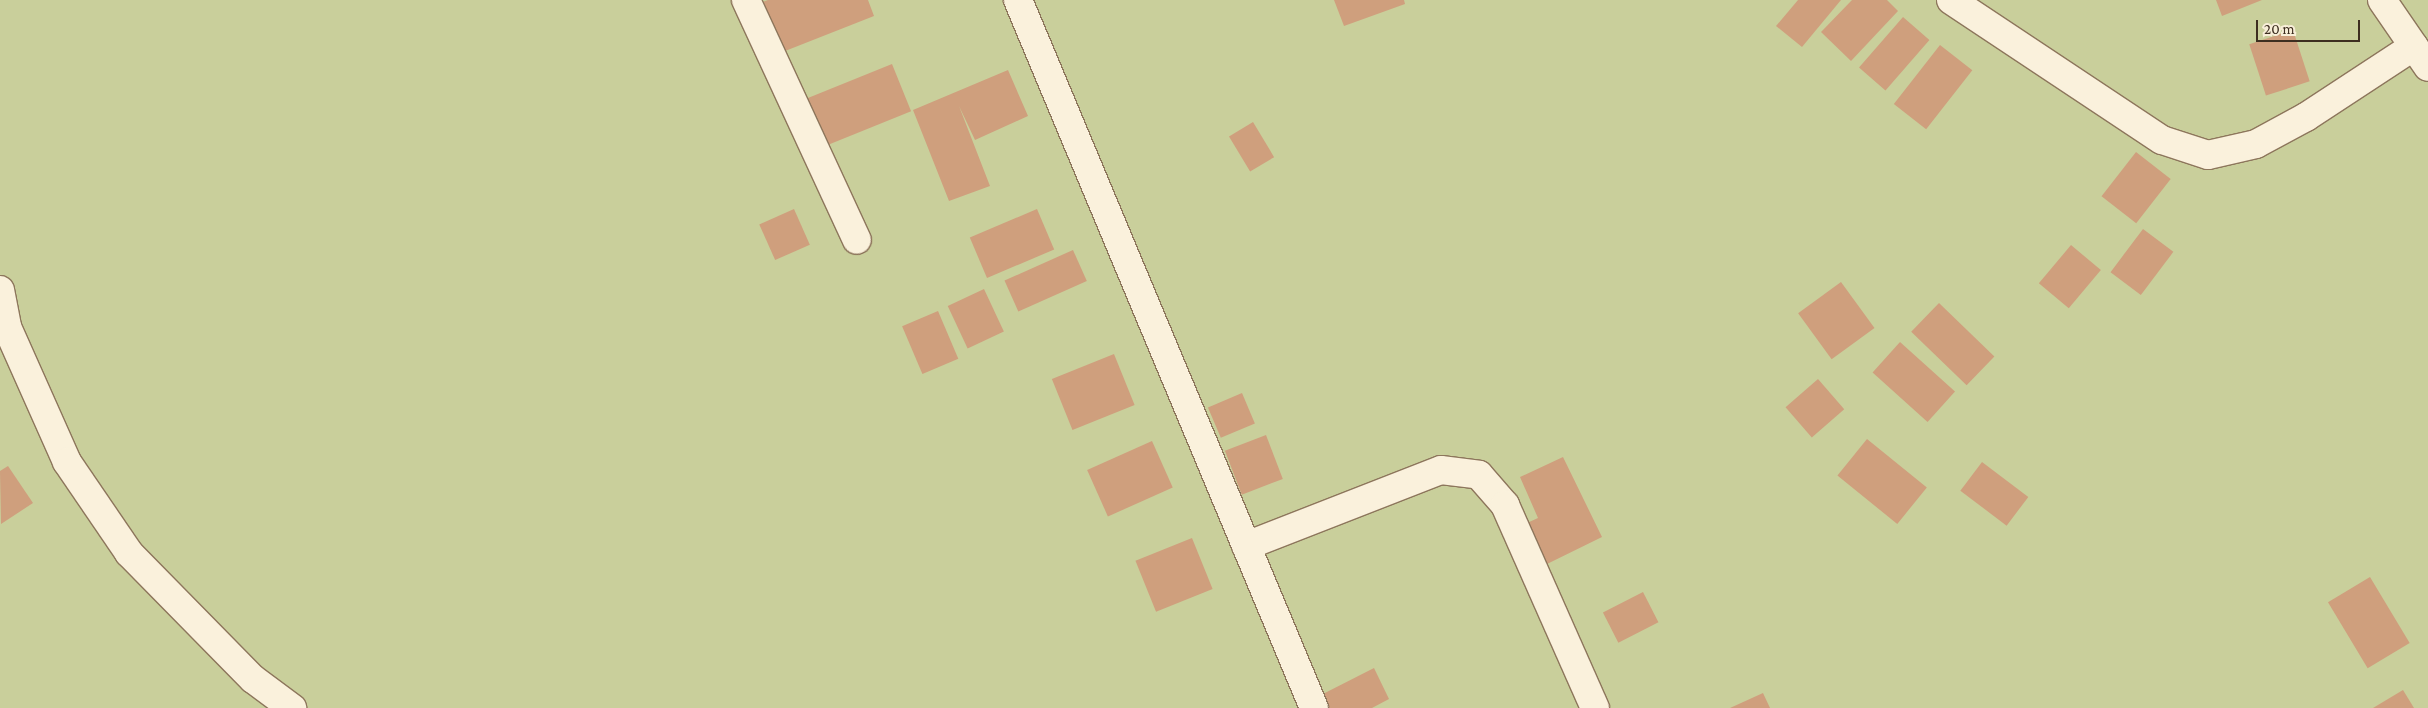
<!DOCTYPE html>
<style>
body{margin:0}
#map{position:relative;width:2428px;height:708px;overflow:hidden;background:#f0e4c8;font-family:"Crimson Pro",serif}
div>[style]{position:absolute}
.green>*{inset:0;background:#c9cf9b;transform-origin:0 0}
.building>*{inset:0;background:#cf9f7d;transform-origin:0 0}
.roads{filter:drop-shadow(1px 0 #8d765c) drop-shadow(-1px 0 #8d765c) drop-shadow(0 1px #8d765c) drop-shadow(0 -1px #8d765c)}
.minor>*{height:28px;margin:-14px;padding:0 14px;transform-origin:14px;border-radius:14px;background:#faf1dc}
span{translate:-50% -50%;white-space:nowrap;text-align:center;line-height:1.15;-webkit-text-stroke:4px #f7eed8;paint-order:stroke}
.scale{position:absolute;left:2256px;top:20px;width:104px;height:22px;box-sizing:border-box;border:2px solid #3d2e20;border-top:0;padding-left:6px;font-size:15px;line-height:18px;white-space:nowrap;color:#3d2e20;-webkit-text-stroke:4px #f7eed8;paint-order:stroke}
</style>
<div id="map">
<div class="green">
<i style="left:0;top:0;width:2428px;height:708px"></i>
</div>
<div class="building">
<i style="clip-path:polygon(768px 0,868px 0,874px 16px,780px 53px,760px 3px)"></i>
<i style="clip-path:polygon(1334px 0,1404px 0,1405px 4px,1344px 26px)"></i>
<i style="clip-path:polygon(1798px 0,1841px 0,1802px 47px,1776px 26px)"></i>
<i style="clip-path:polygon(1852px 0,1887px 0,1898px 11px,1851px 61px,1821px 32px)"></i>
<i style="clip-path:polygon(2216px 0,2262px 0,2222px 16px)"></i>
<i style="left:1903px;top:17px;width:35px;height:67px;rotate:41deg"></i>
<i style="left:2293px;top:30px;width:54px;height:46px;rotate:72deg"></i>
<i style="left:1940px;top:45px;width:41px;height:75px;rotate:38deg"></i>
<i style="left:892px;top:64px;width:51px;height:98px;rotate:68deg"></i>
<i style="clip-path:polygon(1008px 70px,1028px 116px,975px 140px,959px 106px,990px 186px,949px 201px,913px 110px)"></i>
<i style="left:1253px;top:122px;width:41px;height:28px;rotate:59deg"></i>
<i style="left:2136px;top:152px;width:44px;height:56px;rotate:38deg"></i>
<i style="left:794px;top:209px;width:39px;height:38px;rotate:66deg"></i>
<i style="left:1037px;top:209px;width:44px;height:73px;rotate:67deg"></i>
<i style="left:2143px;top:229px;width:38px;height:54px;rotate:37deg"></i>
<i style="left:2071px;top:245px;width:39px;height:50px;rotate:40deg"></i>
<i style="left:1073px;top:250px;width:34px;height:75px;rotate:66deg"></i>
<i style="left:1841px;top:282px;width:57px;height:53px;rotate:54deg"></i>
<i style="left:984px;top:289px;width:47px;height:40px;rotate:65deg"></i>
<i style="left:1939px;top:303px;width:77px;height:40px;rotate:44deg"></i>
<i style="left:938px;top:311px;width:52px;height:39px;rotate:67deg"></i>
<i style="left:1900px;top:342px;width:74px;height:41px;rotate:42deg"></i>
<i style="left:1114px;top:354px;width:55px;height:67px;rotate:68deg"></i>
<i style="left:1818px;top:379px;width:40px;height:43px;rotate:49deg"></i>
<i style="left:1242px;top:393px;width:33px;height:37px;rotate:67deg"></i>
<i style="left:1266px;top:435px;width:47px;height:44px;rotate:69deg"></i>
<i style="left:1867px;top:439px;width:77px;height:47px;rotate:39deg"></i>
<i style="left:1152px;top:441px;width:51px;height:71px;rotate:66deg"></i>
<i style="clip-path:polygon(1563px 457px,1602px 537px,1547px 564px,1527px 523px,1538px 518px,1520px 477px)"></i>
<i style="left:1982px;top:462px;width:58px;height:36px;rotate:37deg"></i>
<i style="clip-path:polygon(8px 466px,33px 503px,1px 524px,0 471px)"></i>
<i style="left:1192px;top:538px;width:55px;height:61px;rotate:68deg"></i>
<i style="left:2370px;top:577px;width:77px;height:49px;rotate:59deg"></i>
<i style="left:1643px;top:592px;width:34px;height:45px;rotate:63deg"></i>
<i style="clip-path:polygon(1374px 668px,1389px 699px,1372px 708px,1322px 708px,1317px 697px)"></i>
<i style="clip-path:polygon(2403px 690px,2414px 708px,2373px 708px)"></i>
<i style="clip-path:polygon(1763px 693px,1770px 708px,1730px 708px)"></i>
</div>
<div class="roads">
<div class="minor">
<i style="left:746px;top:0;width:264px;rotate:65.2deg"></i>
<i style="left:1018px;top:0;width:767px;rotate:67.31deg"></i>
<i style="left:1951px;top:0;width:253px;rotate:33.6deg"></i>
<i style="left:2162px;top:140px;width:48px;rotate:18.1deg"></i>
<i style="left:2208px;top:155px;width:49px;rotate:-12.9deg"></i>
<i style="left:2256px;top:144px;width:57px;rotate:-28.4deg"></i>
<i style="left:2306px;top:117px;width:129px;rotate:-33.3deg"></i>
<i style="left:2382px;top:0;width:81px;rotate:55.5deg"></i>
<i style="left:0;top:290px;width:38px;rotate:79deg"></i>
<i style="left:7px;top:327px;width:148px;rotate:66deg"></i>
<i style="left:67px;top:462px;width:110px;rotate:55.7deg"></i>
<i style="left:129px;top:553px;width:177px;rotate:45.5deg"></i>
<i style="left:253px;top:679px;width:49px;rotate:36.6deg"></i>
<i style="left:1246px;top:546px;width:209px;rotate:-21.3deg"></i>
<i style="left:1441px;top:470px;width:38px;rotate:7deg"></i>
<i style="left:1479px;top:475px;width:40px;rotate:49deg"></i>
<i style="left:1505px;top:505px;width:222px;rotate:66.1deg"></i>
</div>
</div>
<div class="scale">20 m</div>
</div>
